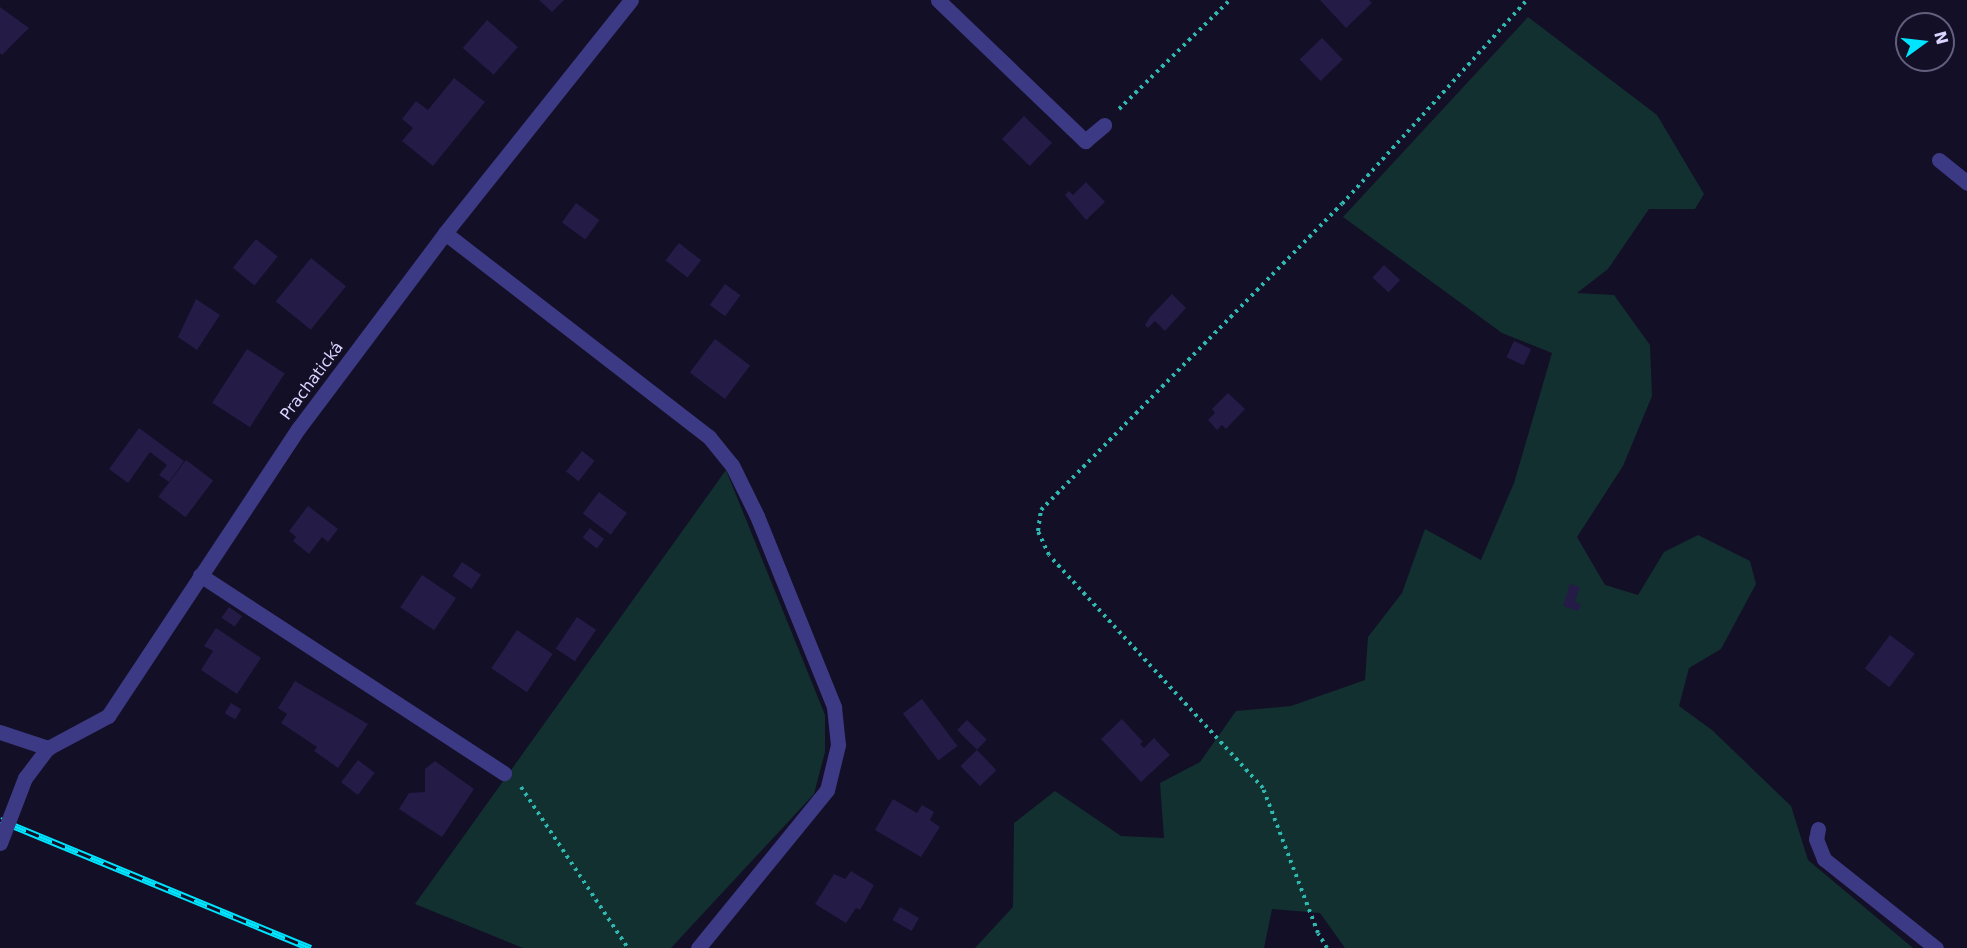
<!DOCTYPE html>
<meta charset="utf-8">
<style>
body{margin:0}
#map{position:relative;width:1967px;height:948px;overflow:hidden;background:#130f26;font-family:"DejaVu Sans",sans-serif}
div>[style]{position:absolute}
.green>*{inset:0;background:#12302f}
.building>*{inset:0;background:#241b47;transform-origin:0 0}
.path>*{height:4px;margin-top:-2px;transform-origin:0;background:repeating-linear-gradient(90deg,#2fb8b0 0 3px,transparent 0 7.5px)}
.minor>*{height:15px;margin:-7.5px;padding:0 7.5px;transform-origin:7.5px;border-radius:7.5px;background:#3d3a85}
.rail>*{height:7px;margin-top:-3.5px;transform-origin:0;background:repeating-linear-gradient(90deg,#130f26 0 14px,#00e5ff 0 28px);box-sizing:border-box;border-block:2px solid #00e5ff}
.minor-bridge>*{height:15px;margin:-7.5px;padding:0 7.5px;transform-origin:7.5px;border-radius:7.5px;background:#3d3a85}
span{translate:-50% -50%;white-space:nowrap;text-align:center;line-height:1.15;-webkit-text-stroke:6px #130f26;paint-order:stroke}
.street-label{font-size:16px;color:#d9d4ff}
.north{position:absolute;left:1895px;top:12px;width:60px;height:60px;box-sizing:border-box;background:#130f26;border:2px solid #625e7d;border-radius:50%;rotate:75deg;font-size:16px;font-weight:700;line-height:24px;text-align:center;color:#d9d4ff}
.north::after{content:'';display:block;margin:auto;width:21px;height:27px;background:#00e5ff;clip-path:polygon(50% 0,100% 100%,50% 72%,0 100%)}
</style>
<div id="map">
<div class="green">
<i style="clip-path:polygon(1528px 17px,1657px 115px,1704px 194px,1695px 209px,1649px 209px,1608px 269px,1577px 293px,1614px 295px,1650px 345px,1652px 396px,1623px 466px,1577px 537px,1605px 585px,1638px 595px,1664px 552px,1698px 535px,1750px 561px,1756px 584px,1721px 649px,1689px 668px,1679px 706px,1712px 730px,1791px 806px,1808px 860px,1913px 948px,1345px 948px,1320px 913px,1272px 909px,1264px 948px,975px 948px,1013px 907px,1014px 823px,1055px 791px,1121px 836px,1164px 838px,1160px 783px,1200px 762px,1236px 711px,1291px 706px,1365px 680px,1368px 637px,1402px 593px,1425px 529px,1481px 560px,1514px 483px,1552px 353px,1502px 333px,1343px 217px)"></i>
<i style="clip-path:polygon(726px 470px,825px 715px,825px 752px,814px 794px,671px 948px,523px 948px,415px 904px)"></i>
</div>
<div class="building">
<i style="clip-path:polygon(539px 0,564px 0,552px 12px)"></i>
<i style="clip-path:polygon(1320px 0,1369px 0,1372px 3px,1346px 28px)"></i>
<i style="clip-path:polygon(0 7px,29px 28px,2px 55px,0 53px)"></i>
<i style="left:487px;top:20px;width:41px;height:37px;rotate:41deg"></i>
<i style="left:1322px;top:38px;width:30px;height:31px;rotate:46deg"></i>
<i style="clip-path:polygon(454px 78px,485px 102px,433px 166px,402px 141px,413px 128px,402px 119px,416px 101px,428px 110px)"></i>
<i style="left:1024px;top:116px;width:39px;height:32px;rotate:44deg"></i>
<i style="clip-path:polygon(1086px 182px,1105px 202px,1086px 220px,1065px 195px,1069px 191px,1073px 195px)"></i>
<i style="left:576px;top:203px;width:29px;height:24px;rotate:36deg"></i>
<i style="left:256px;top:239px;width:28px;height:37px;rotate:39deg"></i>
<i style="left:679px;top:243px;width:28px;height:22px;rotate:38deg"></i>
<i style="left:311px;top:258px;width:45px;height:56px;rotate:39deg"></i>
<i style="left:1384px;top:265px;width:22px;height:17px;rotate:43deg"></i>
<i style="left:725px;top:284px;width:19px;height:26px;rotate:36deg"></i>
<i style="clip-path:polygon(1172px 294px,1186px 308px,1165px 331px,1155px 321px,1148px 328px,1145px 325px,1150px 317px)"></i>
<i style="clip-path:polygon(196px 299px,220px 315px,197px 350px,178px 337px)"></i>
<i style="left:715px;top:339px;width:44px;height:42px;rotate:37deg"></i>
<i style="left:1514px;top:341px;width:19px;height:18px;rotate:25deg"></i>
<i style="left:247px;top:349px;width:45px;height:64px;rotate:33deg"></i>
<i style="clip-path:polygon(1228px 393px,1245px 409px,1226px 429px,1222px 425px,1217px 430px,1208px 420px,1215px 413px,1212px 409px)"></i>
<i style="clip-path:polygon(139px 428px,184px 461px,169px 482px,159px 475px,167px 465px,150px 452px,128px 483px,109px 469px)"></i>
<i style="left:582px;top:451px;width:16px;height:26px;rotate:38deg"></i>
<i style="left:186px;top:460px;width:34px;height:46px;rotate:37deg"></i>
<i style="left:599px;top:492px;width:35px;height:27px;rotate:37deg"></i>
<i style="clip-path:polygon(308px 506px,338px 529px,328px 542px,322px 537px,309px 554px,293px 541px,296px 537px,289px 531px)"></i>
<i style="left:590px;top:528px;width:18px;height:12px;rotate:38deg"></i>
<i style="left:462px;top:562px;width:23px;height:17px;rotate:34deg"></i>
<i style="left:422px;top:575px;width:41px;height:39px;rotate:34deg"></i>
<i style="clip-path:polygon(1570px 584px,1580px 587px,1575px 602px,1581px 604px,1578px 611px,1563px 606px)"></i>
<i style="left:229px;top:607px;width:16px;height:13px;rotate:35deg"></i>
<i style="left:577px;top:617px;width:23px;height:38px;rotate:34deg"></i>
<i style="clip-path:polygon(216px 628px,261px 658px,237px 694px,201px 670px,213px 651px,204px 646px)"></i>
<i style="left:517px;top:630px;width:43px;height:46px;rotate:34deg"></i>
<i style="left:1890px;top:635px;width:31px;height:42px;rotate:37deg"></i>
<i style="clip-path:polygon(295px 681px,368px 724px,338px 768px,314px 751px,317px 747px,281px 723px,287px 714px,278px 708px)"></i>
<i style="left:922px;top:699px;width:59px;height:24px;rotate:53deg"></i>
<i style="left:231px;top:703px;width:12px;height:12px;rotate:31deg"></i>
<i style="clip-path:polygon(1122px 719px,1143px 742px,1140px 744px,1144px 748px,1154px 738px,1170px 755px,1141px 782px,1101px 739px)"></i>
<i style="left:967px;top:720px;width:28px;height:14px;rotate:45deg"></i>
<i style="left:977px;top:750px;width:28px;height:23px;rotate:46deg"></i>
<i style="left:358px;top:760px;width:21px;height:28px;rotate:37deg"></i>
<i style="clip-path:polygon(435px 761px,474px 789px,442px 837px,399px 809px,409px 793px,425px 792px,425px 769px)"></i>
<i style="clip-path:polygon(893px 799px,917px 813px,922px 805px,934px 812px,930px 820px,940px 827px,921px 857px,875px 830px)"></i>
<i style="clip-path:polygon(851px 871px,874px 885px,860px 910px,856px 908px,846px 923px,815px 904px,834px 874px,845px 879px)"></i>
<i style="left:900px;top:907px;width:22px;height:15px;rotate:30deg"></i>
</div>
<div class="path">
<i style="left:1119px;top:109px;width:156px;rotate:-44.5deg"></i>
<i style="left:521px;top:787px;width:193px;rotate:56.4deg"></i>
<i style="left:1327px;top:948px;width:17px;rotate:-121deg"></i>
<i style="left:1318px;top:933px;width:155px;rotate:-110.8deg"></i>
<i style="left:1263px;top:788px;width:316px;rotate:-132.6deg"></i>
<i style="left:1049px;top:555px;width:26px;rotate:-115deg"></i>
<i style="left:1038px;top:531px;width:21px;rotate:-82deg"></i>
<i style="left:1041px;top:510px;width:429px;rotate:-45.5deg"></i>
<i style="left:1342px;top:204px;width:275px;rotate:-47.8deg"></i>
</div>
<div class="minor">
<i style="left:938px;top:0;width:204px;rotate:43.8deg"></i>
<i style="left:1085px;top:141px;width:25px;rotate:-40deg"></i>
<i style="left:1939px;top:160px;width:36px;rotate:39deg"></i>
<i style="left:445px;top:233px;width:334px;rotate:37.7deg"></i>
<i style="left:709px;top:437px;width:36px;rotate:51deg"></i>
<i style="left:732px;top:465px;width:57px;rotate:63.9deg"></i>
<i style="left:757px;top:516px;width:206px;rotate:68deg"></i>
<i style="left:834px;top:707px;width:38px;rotate:84deg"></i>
<i style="left:838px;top:745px;width:46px;rotate:103.7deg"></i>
<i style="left:827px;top:790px;width:204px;rotate:129.2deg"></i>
<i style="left:200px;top:575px;width:363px;rotate:33.1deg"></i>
<i style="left:0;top:732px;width:51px;rotate:18.4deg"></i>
<i style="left:25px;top:778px;width:38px;rotate:-53deg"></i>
<i style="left:48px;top:748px;width:68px;rotate:-28.1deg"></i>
<i style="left:108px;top:716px;width:344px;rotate:-56.5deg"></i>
<i style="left:298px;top:429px;width:245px;rotate:-53.1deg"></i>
<i style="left:445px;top:233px;width:298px;rotate:-51.4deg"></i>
<i style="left:1818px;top:829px;width:10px;rotate:101deg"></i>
<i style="left:1816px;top:839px;width:22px;rotate:68deg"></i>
<i style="left:1824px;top:859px;width:143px;rotate:38.5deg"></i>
</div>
<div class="rail">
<i style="left:0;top:820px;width:336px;rotate:22.4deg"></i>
</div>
<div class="minor-bridge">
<i style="left:0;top:843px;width:70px;rotate:-69deg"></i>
</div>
<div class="street-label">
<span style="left:312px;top:381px;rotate:-53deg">Prachatická</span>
</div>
<div class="north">N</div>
</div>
